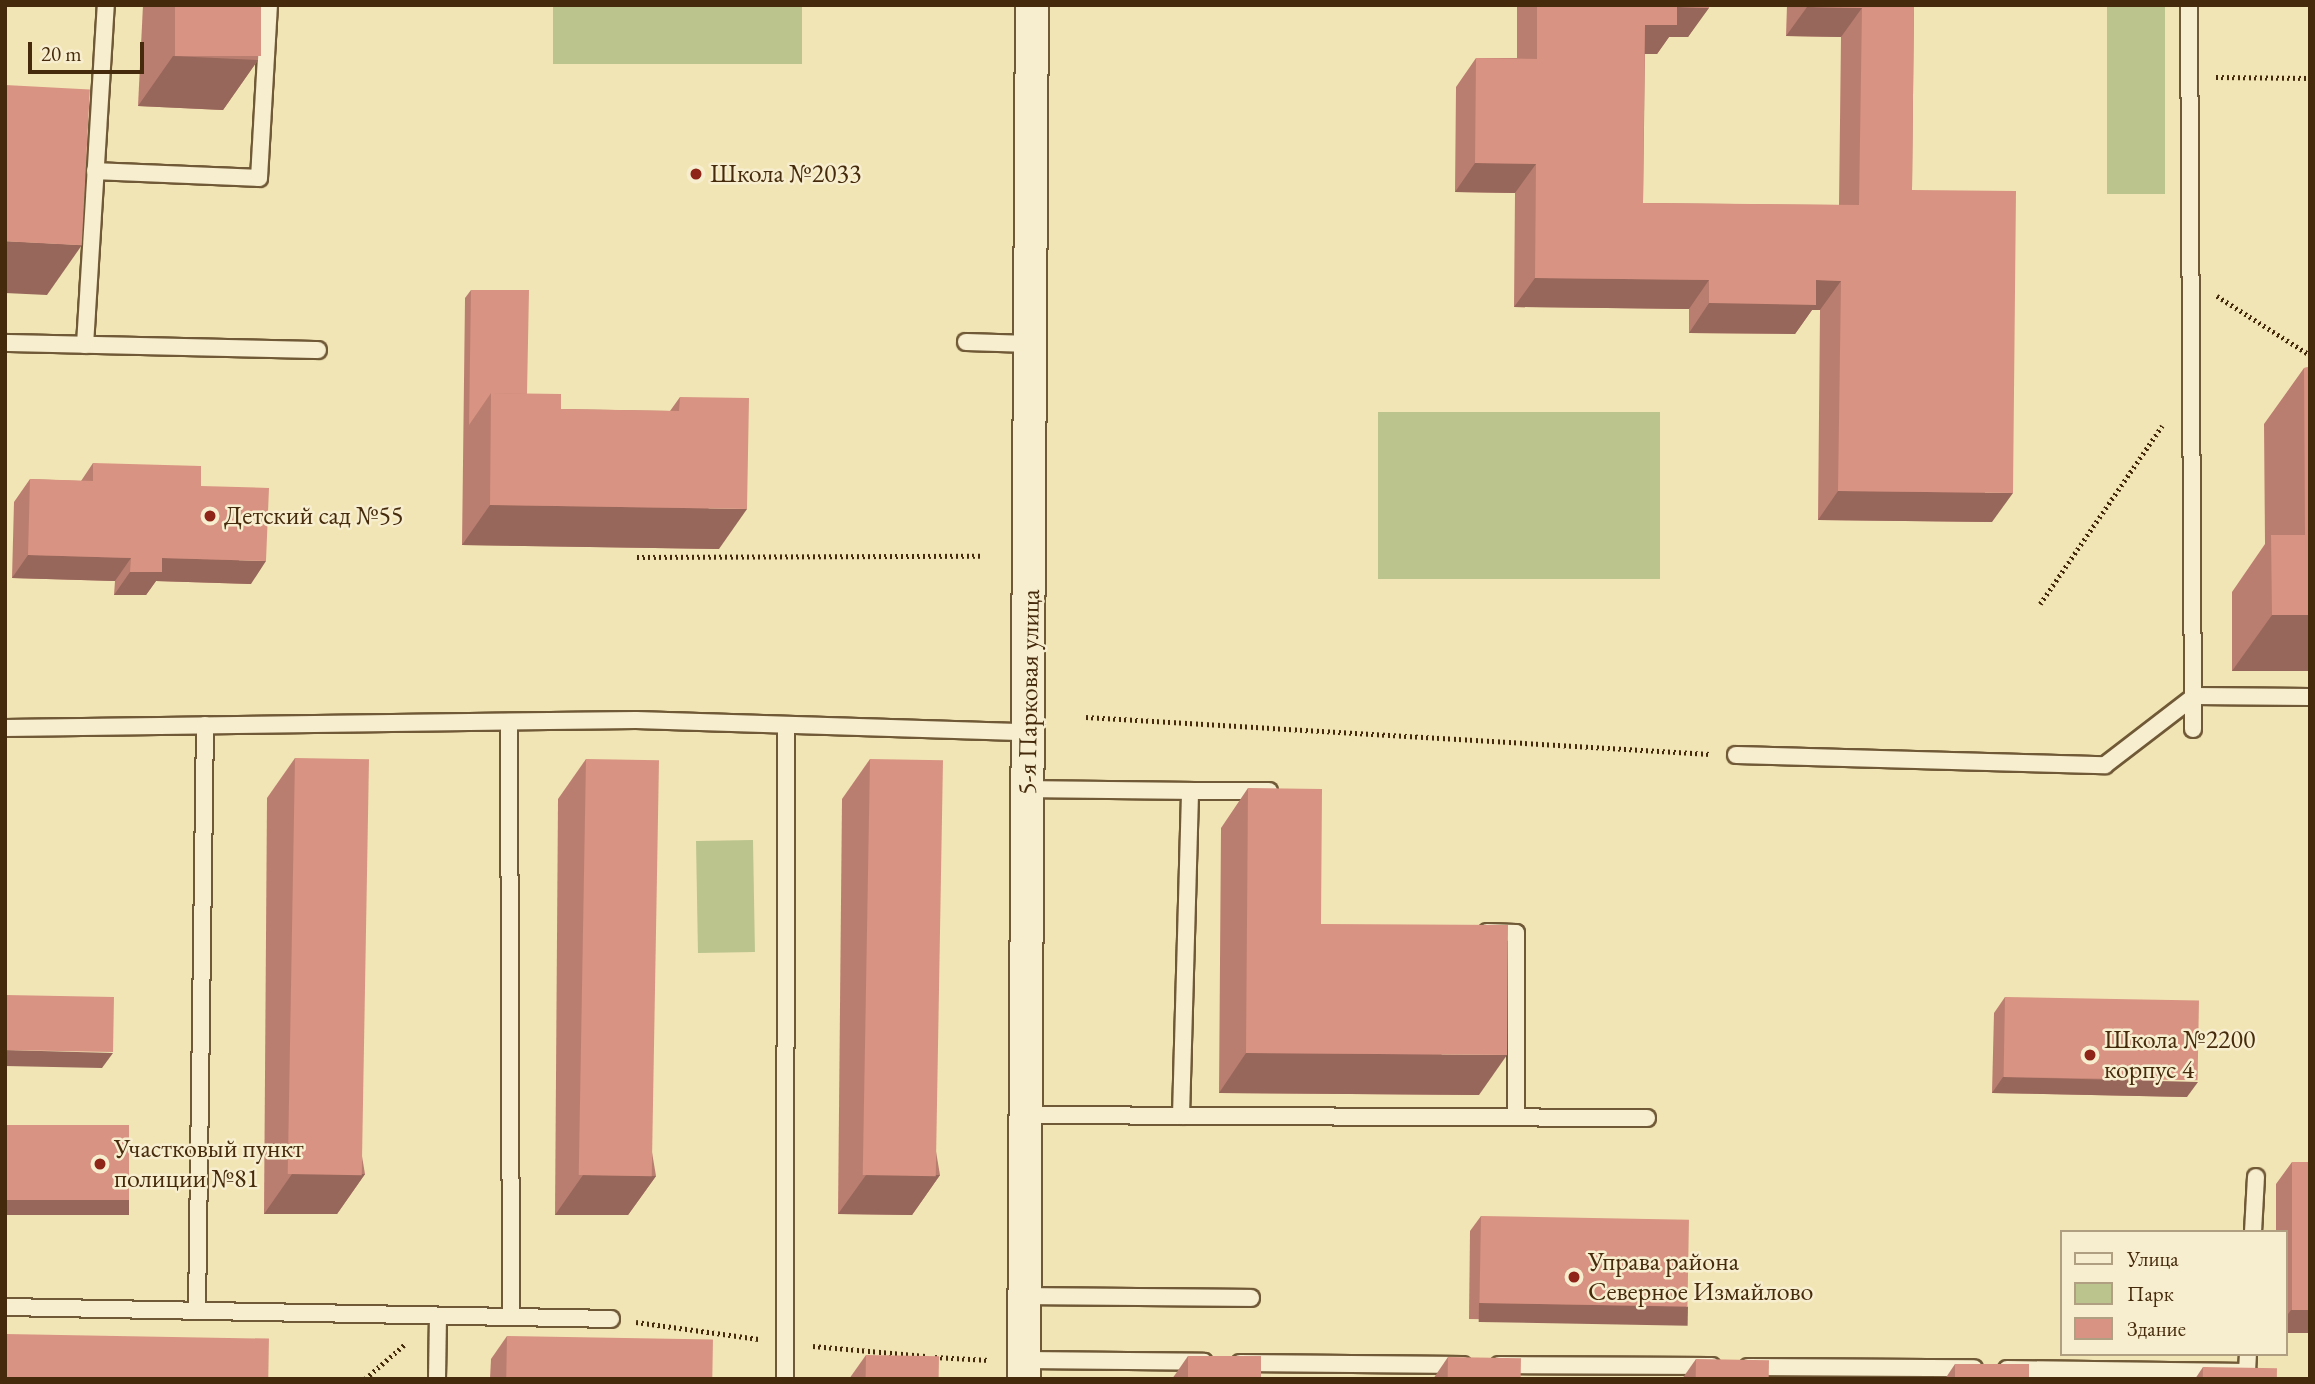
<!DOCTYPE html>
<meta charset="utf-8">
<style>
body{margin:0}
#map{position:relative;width:2315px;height:1384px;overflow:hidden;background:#f2e5b5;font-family:"EB Garamond",serif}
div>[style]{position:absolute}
.green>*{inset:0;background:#bbc48d;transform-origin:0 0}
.path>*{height:4.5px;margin-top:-2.25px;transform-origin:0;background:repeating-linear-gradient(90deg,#452a0b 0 2px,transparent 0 5.5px)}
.roads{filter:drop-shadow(2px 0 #705936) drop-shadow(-2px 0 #705936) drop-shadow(0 2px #705936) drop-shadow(0 -2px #705936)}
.service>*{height:16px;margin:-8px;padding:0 8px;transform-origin:8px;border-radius:8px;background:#f7eecf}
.minor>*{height:32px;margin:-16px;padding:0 16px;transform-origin:16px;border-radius:16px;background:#f7eecf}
.wall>*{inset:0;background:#ba7e70}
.shaded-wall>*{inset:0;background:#97675b;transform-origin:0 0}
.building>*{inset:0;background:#d89382;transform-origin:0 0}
.dots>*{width:19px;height:19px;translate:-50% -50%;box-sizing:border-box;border:4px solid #f7eecf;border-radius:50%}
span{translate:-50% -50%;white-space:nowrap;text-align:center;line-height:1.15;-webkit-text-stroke:5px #f7eecf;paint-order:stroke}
.poi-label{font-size:26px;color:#452a0b}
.left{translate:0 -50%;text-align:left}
.street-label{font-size:26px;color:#452a0b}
.frame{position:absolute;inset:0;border:7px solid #452a0b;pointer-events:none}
.legend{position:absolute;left:2060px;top:1230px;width:228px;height:126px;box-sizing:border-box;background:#f7eecf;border:2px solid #b0a081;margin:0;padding:9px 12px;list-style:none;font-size:21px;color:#452a0b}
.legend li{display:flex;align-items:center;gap:14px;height:35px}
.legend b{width:35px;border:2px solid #b0a081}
.scale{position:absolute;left:28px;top:42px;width:116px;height:32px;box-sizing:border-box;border:4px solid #452a0b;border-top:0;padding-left:9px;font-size:21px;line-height:24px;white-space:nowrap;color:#452a0b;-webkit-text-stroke:5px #f7eecf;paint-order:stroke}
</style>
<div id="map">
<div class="green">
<i style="left:553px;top:5px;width:249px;height:59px"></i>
<i style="left:2107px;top:5px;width:58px;height:189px"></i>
<i style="left:1378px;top:412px;width:282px;height:167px"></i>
<i style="left:753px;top:840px;width:112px;height:57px;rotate:89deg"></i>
</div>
<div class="path">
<i style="left:2216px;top:77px;width:94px;rotate:0.6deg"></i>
<i style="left:2217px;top:296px;width:110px;rotate:32.4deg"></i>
<i style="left:637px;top:557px;width:343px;rotate:-0.2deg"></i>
<i style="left:2040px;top:604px;width:216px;rotate:-55.6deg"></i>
<i style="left:1086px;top:717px;width:625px;rotate:3.39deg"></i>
<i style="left:636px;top:1322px;width:124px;rotate:7.9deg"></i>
<i style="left:813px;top:1346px;width:113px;rotate:5.1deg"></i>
<i style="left:935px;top:1357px;width:54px;rotate:3.2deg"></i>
<i style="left:365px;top:1379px;width:53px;rotate:-41.2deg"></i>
</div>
<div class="roads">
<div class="service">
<i style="left:2189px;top:5px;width:724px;rotate:89.68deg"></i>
<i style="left:95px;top:171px;width:164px;rotate:2.4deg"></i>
<i style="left:259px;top:178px;width:173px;rotate:-86.7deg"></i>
<i style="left:966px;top:342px;width:64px;rotate:1.8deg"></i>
<i style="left:5px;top:343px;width:313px;rotate:1.3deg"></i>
<i style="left:85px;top:345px;width:341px;rotate:-86.5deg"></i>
<i style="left:509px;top:722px;width:595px;rotate:89.81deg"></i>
<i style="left:5px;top:728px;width:631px;rotate:-0.73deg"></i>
<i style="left:636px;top:720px;width:392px;rotate:1.8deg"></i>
<i style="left:1736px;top:755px;width:369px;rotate:1.6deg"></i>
<i style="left:2105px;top:765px;width:113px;rotate:-37.5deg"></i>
<i style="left:2195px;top:696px;width:115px;rotate:0.5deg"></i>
<i style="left:1028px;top:789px;width:162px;rotate:0.7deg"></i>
<i style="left:1487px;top:932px;width:29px;rotate:2deg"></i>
<i style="left:1516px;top:933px;width:184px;rotate:90deg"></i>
<i style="left:1026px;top:1115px;width:621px;rotate:0.28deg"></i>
<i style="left:1181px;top:1116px;width:325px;rotate:-88.4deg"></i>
<i style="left:1190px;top:791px;width:79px"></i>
<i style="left:2253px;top:1232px;width:55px;rotate:-86.9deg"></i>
<i style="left:1025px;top:1296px;width:226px;rotate:0.5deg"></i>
<i style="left:5px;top:1307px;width:606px;rotate:1.13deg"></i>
<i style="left:197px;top:1311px;width:586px;rotate:-89.22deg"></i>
<i style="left:1025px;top:1360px;width:179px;rotate:0.6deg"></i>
<i style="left:1240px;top:1363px;width:223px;rotate:0.5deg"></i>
<i style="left:1499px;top:1365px;width:213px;rotate:0.3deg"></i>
<i style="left:1748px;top:1367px;width:226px;rotate:0.3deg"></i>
<i style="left:2007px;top:1369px;width:240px;rotate:0.7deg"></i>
<i style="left:2247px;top:1372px;width:9px;rotate:49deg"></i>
<i style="left:2247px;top:1372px;width:18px;rotate:-87deg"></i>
<i style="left:437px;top:1379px;width:63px;rotate:-89.1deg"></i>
<i style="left:785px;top:1379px;width:653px;rotate:-89.91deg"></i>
</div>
<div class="minor">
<i style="left:1024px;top:1379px;width:1374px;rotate:-89.67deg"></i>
</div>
</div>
<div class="wall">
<i style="clip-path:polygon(143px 5px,261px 5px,258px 60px,223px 110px,138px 106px)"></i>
<i style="clip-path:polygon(1517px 5px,1709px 5px,1688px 37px,1669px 37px,1657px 54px,1645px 54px,1643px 203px,1839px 205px,1841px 37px,1786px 36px,1787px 5px,1914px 5px,1912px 190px,1992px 522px,1818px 520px,1820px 310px,1812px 310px,1795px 334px,1689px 333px,1689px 309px,1514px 307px,1515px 193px,1455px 192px,1456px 87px,1476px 58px,1517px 58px)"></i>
<i style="clip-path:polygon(471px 290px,527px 394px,561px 409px,670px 411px,680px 397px,719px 549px,462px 545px,465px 298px)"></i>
<i style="clip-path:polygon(2310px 367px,2310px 671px,2232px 671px,2232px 592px,2265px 544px,2264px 424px,2304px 368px)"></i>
<i style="clip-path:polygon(93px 463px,201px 486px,251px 584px,156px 581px,146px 595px,114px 595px,115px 581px,12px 578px,14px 502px,30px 479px,81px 481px)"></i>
<i style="clip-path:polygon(295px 758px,365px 1174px,337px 1214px,264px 1214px,267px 798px)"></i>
<i style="clip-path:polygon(586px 759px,656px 1176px,628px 1215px,555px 1215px,558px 799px)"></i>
<i style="clip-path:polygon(870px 759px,940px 1175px,912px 1215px,838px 1214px,842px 799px)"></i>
<i style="clip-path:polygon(1248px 788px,1321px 924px,1479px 1095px,1219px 1093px,1221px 828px)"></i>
<i style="clip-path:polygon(2005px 997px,2187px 1097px,1992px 1093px,1994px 1013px)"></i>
<i style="clip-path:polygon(2292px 1162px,2310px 1162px,2310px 1333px,2285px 1333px,2285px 1232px,2276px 1232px,2276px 1184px)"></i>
<i style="clip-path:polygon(1481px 1216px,1688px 1307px,1677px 1323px,1469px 1319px,1470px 1231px)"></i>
<i style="clip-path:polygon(507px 1336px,712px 1379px,490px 1379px,491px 1359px)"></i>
<i style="clip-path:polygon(866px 1355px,939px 1379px,849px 1379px)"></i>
<i style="clip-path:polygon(1188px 1356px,1261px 1379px,1172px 1379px)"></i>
<i style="clip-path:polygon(1448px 1357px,1521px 1379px,1433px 1379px)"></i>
<i style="clip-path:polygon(1696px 1359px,1769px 1379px,1682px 1379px)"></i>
<i style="clip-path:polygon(1955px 1364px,2029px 1379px,1945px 1379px)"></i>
<i style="clip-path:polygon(2203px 1367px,2277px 1379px,2195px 1379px)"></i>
</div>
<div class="shaded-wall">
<i style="clip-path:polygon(1677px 7px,1709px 8px,1688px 37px,1669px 37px,1657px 54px,1625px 54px,1645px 25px)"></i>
<i style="clip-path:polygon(1807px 7px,1862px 8px,1841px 37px,1786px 36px)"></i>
<i style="clip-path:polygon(173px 56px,258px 60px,223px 110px,138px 106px)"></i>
<i style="clip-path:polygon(1475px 163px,1536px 164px,1515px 193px,1455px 192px)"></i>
<i style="clip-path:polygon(5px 241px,82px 245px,47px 295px,5px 293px)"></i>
<i style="clip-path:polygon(1535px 278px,1709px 280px,1689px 309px,1514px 307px)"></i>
<i style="clip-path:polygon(1816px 280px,1841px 281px,1820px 310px,1812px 310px,1795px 334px,1689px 333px,1709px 303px)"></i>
<i style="clip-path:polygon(1838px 491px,2013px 493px,1992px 522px,1818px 520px)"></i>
<i style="clip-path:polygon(490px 505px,747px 509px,719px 549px,462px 545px)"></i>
<i style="clip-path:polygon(28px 555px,131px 558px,115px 581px,12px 578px)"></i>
<i style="clip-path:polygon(162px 558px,266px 561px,251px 584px,156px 581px,146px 595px,114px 595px,130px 572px)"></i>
<i style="clip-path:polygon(2272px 615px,2310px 615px,2310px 671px,2232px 671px)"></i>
<i style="clip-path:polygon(5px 1050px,113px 1053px,102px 1068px,5px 1066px)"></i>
<i style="clip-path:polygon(1246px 1053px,1507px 1055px,1479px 1095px,1219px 1093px)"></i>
<i style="clip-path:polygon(2003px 1077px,2198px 1082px,2187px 1097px,1992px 1093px)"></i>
<i style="clip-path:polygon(292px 1174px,365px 1174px,337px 1214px,264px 1214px)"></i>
<i style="clip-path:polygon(583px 1175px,656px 1176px,628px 1215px,555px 1215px)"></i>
<i style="clip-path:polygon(866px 1175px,940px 1175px,912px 1215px,838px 1214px)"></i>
<i style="left:5px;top:1200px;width:124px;height:15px"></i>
<i style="left:1479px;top:1303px;width:209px;height:19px;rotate:1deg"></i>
<i style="clip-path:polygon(2291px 1310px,2310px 1310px,2310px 1333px,2285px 1333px,2285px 1318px)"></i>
</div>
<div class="building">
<i style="left:175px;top:5px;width:86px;height:51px"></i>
<i style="clip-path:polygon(1537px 5px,1709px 5px,1709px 8px,1677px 7px,1677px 25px,1645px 25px,1643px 203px,1859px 205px,1862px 8px,1807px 7px,1807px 5px,1914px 5px,1912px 190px,2016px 191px,2013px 493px,1838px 491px,1841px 281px,1816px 280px,1816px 305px,1709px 303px,1709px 280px,1535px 278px,1536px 164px,1475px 163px,1476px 58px,1537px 59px)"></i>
<i style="left:5px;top:85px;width:85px;height:156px;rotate:3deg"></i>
<i style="clip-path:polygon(471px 290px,529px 290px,527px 394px,491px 393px,469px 425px)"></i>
<i style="clip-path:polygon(2310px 367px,2310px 615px,2272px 615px,2271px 535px,2305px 535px,2304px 368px)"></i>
<i style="clip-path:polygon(491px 393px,561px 394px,561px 409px,679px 411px,680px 397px,749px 398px,747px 509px,490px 505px)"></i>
<i style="clip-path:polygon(93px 463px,201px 466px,201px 486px,269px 488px,266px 561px,162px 558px,162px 572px,130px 572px,131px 558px,28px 555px,30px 479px,93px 481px)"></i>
<i style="left:295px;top:758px;width:74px;height:416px;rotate:1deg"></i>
<i style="left:586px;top:759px;width:73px;height:416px;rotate:1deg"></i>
<i style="left:870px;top:759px;width:73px;height:416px;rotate:1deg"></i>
<i style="clip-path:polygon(1248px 788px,1322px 789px,1321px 924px,1508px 925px,1507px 1055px,1246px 1053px)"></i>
<i style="left:5px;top:995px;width:109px;height:55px;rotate:1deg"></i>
<i style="left:2005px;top:997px;width:194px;height:80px;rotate:1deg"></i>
<i style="left:5px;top:1125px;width:124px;height:75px"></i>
<i style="left:2292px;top:1162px;width:18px;height:148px"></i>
<i style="left:1481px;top:1216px;width:208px;height:87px;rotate:1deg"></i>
<i style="left:5px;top:1334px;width:264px;height:45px;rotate:1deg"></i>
<i style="left:507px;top:1336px;width:206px;height:43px;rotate:1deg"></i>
<i style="left:866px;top:1355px;width:73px;height:24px;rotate:1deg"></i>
<i style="left:1188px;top:1356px;width:73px;height:23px"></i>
<i style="left:1448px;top:1357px;width:73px;height:22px;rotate:1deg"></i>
<i style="left:1696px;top:1359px;width:73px;height:20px;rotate:1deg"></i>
<i style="left:1955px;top:1364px;width:74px;height:15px"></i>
<i style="left:2203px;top:1367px;width:74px;height:12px;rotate:1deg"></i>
</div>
<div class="dots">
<i style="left:696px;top:174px;background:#8f2418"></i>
<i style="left:210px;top:516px;background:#8f2418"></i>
<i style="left:2090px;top:1055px;background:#8f2418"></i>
<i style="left:100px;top:1164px;background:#8f2418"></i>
<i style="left:1574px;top:1277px;background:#8f2418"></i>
</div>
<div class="poi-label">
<span class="left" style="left:710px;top:174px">Школа №2033</span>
<span class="left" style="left:224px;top:516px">Детский сад №55</span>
<span class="left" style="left:2104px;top:1055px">Школа №2200<br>корпус 4</span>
<span class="left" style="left:114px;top:1164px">Участковый пункт<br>полиции №81</span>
<span class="left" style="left:1588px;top:1277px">Управа района<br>Северное Измайлово</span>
</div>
<div class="street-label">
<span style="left:1029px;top:692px;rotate:-89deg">5-я Парковая улица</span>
</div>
<div class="frame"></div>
<ul class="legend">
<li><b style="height:9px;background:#f7eecf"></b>Улица</li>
<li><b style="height:19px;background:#bbc48d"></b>Парк</li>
<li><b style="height:19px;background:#d89382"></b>Здание</li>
</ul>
<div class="scale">20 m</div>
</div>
